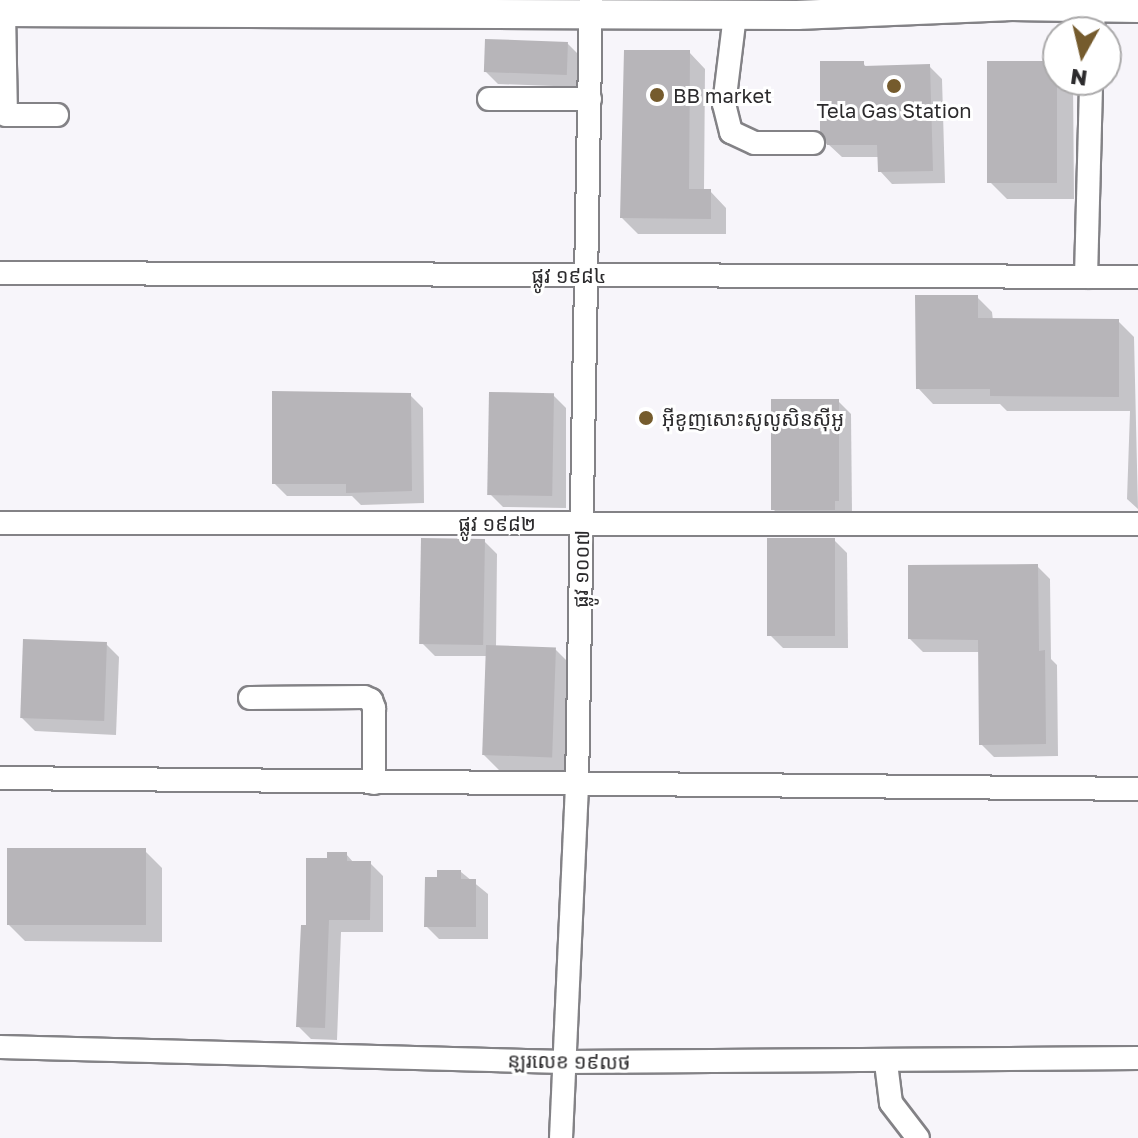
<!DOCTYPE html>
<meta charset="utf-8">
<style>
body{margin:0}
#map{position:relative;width:1138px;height:1138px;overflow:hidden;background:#f7f5fa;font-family:"Golos Text","Noto Sans Khmer",sans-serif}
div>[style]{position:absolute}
.shadow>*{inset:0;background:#0003}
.building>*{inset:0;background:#b7b5b9;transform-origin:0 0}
.roads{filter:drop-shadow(2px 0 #838286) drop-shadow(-2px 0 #838286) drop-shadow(0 2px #838286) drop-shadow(0 -2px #838286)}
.minor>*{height:22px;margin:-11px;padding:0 11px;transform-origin:11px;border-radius:11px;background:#fff}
.major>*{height:28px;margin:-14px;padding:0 14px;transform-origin:14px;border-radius:14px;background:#fff}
.dots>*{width:22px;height:22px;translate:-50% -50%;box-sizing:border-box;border:4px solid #fff;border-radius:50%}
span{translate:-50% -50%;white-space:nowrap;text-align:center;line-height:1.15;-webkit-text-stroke:6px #fff;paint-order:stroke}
.poi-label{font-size:20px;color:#2c2b2d}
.left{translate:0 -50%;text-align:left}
.street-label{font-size:20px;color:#2c2b2d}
.north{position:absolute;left:1042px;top:16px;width:80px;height:80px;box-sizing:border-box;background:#fff;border:2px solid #abaaab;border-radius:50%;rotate:188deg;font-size:22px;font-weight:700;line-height:32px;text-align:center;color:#2c2b2d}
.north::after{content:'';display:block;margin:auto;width:28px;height:36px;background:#755b2d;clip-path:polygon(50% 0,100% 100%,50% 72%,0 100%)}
</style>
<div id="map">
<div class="shadow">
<i style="clip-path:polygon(568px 44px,581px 57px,579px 87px,498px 84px,485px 71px)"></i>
<i style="clip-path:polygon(689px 52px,705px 69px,704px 191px,710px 191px,726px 208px,726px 234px,638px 234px,622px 218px)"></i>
<i style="clip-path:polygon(863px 63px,867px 68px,929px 66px,942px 79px,945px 183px,892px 184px,880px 171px,879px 157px,842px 157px,828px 144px)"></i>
<i style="clip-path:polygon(1056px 63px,1058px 80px,1073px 80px,1074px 199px,1007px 199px,990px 182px)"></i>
<i style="clip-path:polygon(977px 297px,992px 312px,993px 321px,1118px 321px,1134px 337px,1138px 509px,1127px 499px,1130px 411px,1007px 411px,1000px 404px,933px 404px,918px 388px)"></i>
<i style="clip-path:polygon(410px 395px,423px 408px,424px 503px,361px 505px,352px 496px,287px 496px,274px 483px)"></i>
<i style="clip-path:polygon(553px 395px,566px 408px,566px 508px,503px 507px,490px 494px)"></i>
<i style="clip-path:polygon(838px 401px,851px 414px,852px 513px,786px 522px,773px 509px)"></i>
<i style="clip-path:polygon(834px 540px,847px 553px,848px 648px,783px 648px,770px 635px)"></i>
<i style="clip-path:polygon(484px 541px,497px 554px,496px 648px,556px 650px,573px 667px,569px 774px,500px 771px,483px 754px,487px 656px,435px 656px,422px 643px)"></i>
<i style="clip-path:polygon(1037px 566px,1050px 579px,1051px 659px,1057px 665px,1058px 756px,994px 757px,981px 744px,980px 652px,923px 652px,910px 639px)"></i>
<i style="clip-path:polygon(106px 644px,119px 657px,116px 735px,35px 731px,22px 718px)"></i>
<i style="clip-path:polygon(145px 851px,162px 868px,162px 942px,25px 941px,8px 924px)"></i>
<i style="clip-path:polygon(346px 854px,354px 863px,370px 863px,383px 876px,383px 932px,341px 932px,337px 1040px,311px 1039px,298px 1026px,308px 927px,329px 860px)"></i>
<i style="clip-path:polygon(461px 872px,488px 894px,488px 939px,439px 939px,426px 926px,439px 879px)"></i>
</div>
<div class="building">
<i style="left:485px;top:39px;width:83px;height:33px;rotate:2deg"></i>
<i style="clip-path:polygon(624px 50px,690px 50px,689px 189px,711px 189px,711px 219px,620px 218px)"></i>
<i style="clip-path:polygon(820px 61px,864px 61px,864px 66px,930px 64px,933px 171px,878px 172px,877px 145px,827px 145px,820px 131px)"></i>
<i style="left:987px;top:61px;width:70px;height:122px"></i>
<i style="clip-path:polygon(915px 295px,978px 295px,978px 318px,1119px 319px,1119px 397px,990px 396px,990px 389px,916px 389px)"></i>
<i style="clip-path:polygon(272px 391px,411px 393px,412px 491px,346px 493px,346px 484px,272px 484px)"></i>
<i style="left:489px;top:392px;width:65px;height:103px;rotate:1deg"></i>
<i style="clip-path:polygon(771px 399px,839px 399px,839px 501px,835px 501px,835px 510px,771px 510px)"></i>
<i style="left:421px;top:538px;width:64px;height:106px;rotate:1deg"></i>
<i style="left:767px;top:538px;width:68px;height:98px"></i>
<i style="clip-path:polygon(1038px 564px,1039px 651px,1045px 650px,1046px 744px,979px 745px,978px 640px,908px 639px,908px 565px)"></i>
<i style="left:23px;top:639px;width:84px;height:79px;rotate:2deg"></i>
<i style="left:486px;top:645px;width:70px;height:110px;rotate:2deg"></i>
<i style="left:7px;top:848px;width:139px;height:77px"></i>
<i style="clip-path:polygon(327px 852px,347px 852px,347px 861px,371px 861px,370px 920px,329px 920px,325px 1028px,296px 1027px,301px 925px,306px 925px,306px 858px,327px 858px)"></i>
<i style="clip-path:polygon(437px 870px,461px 870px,461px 879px,476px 879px,476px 927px,424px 927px,425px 877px,437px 877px)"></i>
</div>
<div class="roads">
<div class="minor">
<i style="left:4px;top:12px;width:103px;rotate:88.9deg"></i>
<i style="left:6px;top:115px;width:51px"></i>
<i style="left:735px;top:15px;width:90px;rotate:97deg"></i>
<i style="left:724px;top:104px;width:29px;rotate:76deg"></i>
<i style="left:731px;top:132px;width:26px;rotate:25deg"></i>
<i style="left:755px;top:143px;width:58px"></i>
<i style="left:1093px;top:32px;width:24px;rotate:-88deg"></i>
<i style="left:489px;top:99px;width:101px"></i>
<i style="left:0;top:273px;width:1138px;rotate:0.2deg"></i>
<i style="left:1086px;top:277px;width:197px;rotate:-88.5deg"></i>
<i style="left:0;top:523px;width:1138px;rotate:0.05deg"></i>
<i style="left:250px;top:698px;width:114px;rotate:-0.5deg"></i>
<i style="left:364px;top:697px;width:8px;rotate:23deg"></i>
<i style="left:371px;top:700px;width:9px;rotate:69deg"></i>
<i style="left:374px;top:708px;width:75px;rotate:90deg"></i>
<i style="left:0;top:778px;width:1138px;rotate:0.55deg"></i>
<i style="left:0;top:1047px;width:564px;rotate:1.52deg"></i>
<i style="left:564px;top:1062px;width:574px;rotate:-0.4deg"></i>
<i style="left:886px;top:1063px;width:40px;rotate:82.9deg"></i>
<i style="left:891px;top:1103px;width:44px;rotate:52.4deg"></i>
<i style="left:561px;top:1138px;width:353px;rotate:-87.4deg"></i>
<i style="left:577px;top:785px;width:785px;rotate:-88.98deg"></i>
</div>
<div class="major">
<i style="left:0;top:12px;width:797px;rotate:0.22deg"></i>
<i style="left:797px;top:15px;width:215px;rotate:-2.4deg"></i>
<i style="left:1012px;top:6px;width:126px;rotate:0.9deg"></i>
</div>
</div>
<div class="dots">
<i style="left:894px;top:86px;background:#755b2d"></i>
<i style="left:657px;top:95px;background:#755b2d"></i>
<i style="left:646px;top:418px;background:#755b2d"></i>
</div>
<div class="poi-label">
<span class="left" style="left:673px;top:95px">BB market</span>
<span style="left:894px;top:110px">Tela Gas Station</span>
<span class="left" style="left:662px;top:418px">អ៊ីខូញសោះសូលូសិនស៊ីអូ</span>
</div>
<div class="street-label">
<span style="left:569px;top:275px">ផ្លូវ ១៩៨៤</span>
<span style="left:497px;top:523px">ផ្លូវ ១៩៨២</span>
<span style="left:581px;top:569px;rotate:-89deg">ផ្លូវ ១០០៧</span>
<span style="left:569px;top:1061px;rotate:1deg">ន្ឡរលេខ ១៩លថ</span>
</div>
<div class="north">N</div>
</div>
